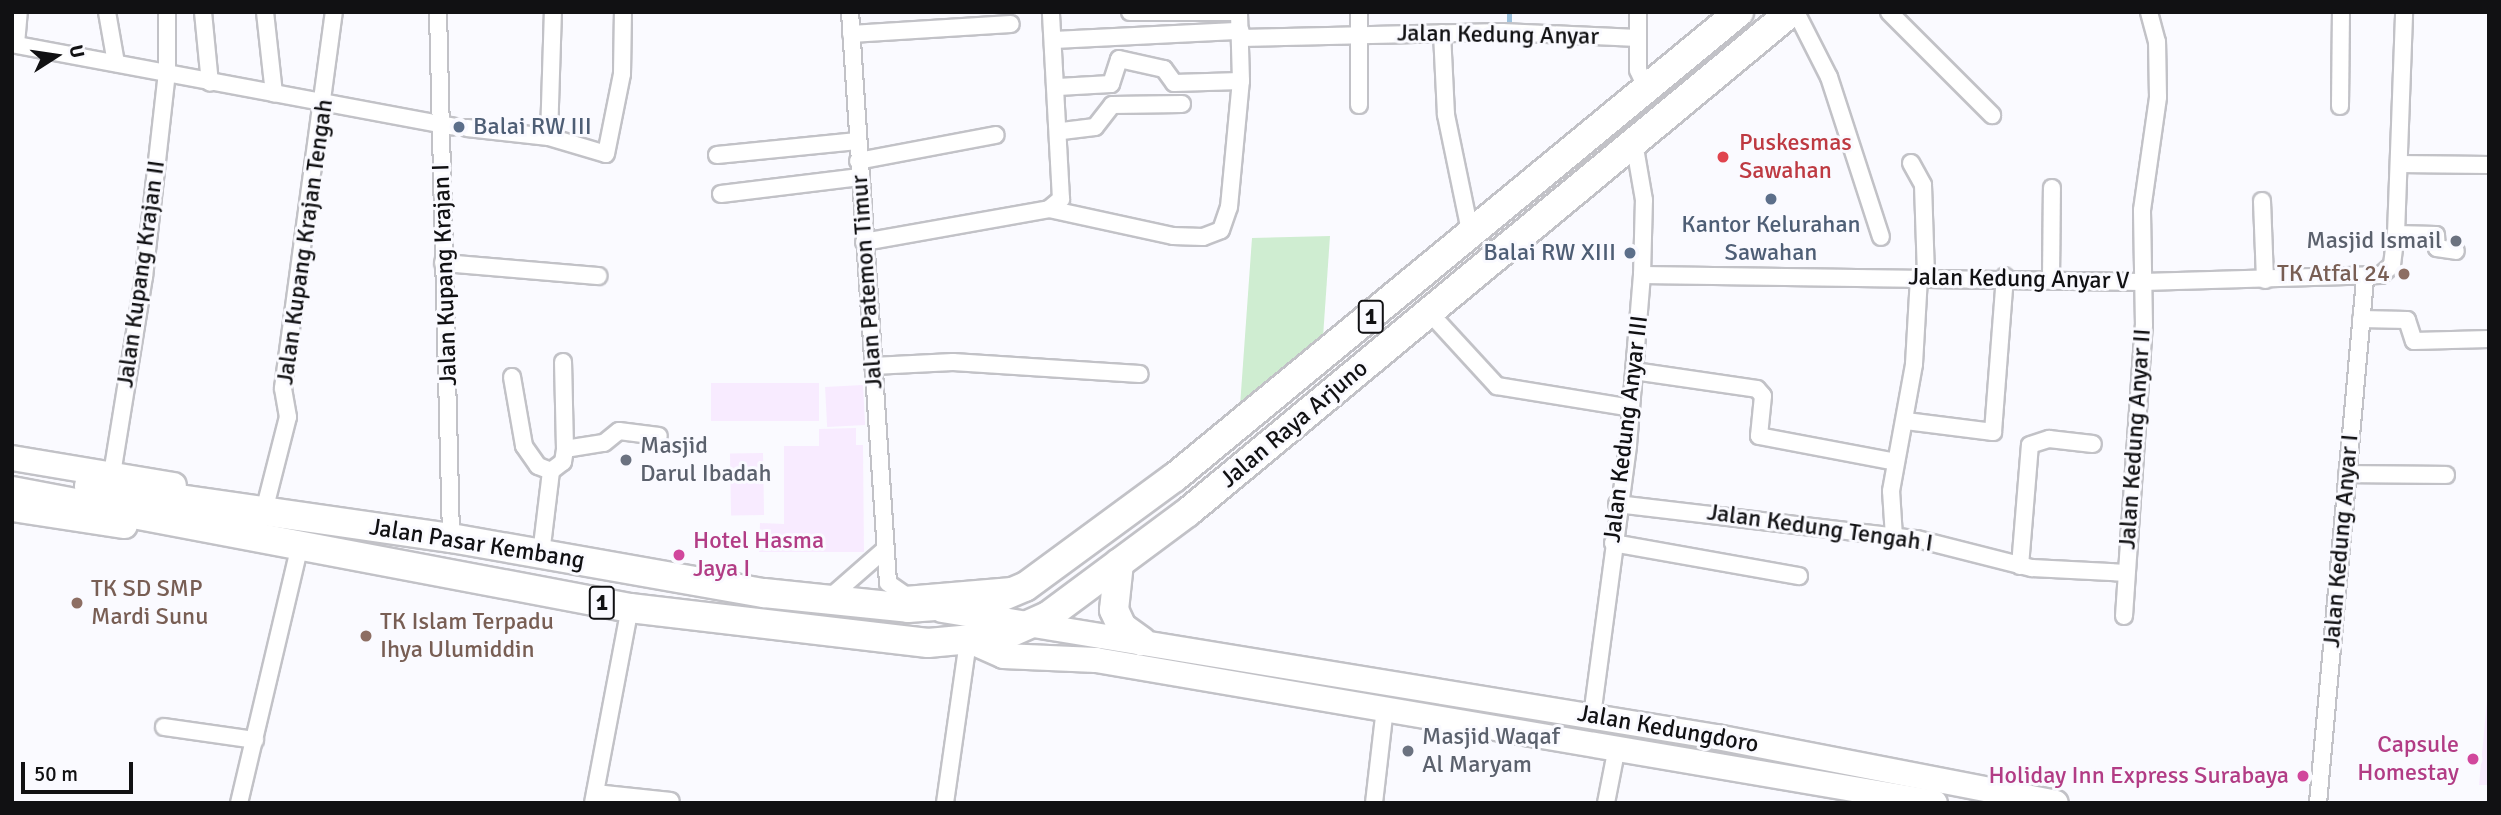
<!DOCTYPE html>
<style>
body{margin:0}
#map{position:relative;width:2501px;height:815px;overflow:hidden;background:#fafaff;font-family:Signika,sans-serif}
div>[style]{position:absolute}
.commercial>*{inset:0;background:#f8ebff;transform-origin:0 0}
.green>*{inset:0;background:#cfedd1}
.stream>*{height:4.5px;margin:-2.25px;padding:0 2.25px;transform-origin:2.25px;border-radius:2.25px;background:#9cc1dd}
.roads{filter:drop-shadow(2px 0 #c2c2c7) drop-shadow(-2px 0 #c2c2c7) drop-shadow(0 2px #c2c2c7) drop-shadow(0 -2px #c2c2c7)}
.street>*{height:16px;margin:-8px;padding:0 8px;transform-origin:8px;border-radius:8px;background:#fff}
.primary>*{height:24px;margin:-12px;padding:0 12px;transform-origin:12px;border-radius:12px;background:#fff}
.highway>*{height:28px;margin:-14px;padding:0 14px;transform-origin:14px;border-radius:14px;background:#fff}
.dots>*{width:19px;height:19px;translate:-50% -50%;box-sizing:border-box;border:4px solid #fafaff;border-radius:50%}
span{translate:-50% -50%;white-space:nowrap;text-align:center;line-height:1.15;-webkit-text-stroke:6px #fafaff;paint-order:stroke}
.shield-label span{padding:2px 5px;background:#fafaff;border:2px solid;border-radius:5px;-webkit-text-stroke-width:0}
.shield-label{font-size:23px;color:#111113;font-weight:700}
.street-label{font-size:24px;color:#111113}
.service-label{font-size:24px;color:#4e5e75}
.left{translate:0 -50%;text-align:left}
.right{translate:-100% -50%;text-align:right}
.health-label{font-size:24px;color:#be3a42}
.worship-label{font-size:24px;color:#5b616d}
.education-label{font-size:24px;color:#785e54}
.hotel-label{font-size:24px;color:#b23c85}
.frame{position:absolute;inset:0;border:14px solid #111113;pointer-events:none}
.north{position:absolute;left:21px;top:21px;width:70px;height:70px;-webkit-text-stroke:5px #fafaff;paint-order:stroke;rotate:78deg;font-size:19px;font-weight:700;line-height:28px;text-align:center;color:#111113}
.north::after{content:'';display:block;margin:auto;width:24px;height:32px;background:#111113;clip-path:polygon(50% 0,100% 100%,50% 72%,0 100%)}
.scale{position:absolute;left:21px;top:762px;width:112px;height:32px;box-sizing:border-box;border:4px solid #111113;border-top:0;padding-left:9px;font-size:21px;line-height:24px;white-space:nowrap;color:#111113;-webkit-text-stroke:5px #fafaff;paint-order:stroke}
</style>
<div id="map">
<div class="commercial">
<i style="left:819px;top:383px;width:38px;height:108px;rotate:90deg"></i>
<i style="left:863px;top:385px;width:40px;height:38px;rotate:87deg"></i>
<i style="clip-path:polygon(856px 428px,856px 445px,863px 445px,864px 552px,759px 552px,760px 523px,784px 524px,784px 446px,819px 446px,819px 429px)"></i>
<i style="left:763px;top:453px;width:62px;height:33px;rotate:89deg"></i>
<i style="clip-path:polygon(2489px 680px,2489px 785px,2479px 785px)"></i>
</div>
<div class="green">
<i style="clip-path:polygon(1330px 236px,1323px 337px,1240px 406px,1252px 238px)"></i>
</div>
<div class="stream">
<i style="left:1509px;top:29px;width:17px;rotate:-90deg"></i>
</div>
<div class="roads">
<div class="street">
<i style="left:107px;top:12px;width:52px;rotate:80deg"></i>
<i style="left:203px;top:12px;width:71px;rotate:84.4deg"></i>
<i style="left:265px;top:12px;width:82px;rotate:83.7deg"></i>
<i style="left:438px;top:12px;width:526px;rotate:88.58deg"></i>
<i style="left:850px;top:12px;width:572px;rotate:86.19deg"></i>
<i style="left:888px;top:583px;width:21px;rotate:35deg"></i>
<i style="left:905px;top:595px;width:107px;rotate:-4.8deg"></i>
<i style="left:1130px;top:12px;width:109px"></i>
<i style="left:1359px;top:12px;width:93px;rotate:90deg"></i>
<i style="left:1638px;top:12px;width:58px;rotate:90deg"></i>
<i style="left:1638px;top:70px;width:21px;rotate:65deg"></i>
<i style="left:1796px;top:12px;width:73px;rotate:63.1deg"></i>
<i style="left:1829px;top:77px;width:168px;rotate:72deg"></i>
<i style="left:1889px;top:12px;width:146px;rotate:45deg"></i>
<i style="left:1442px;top:33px;width:82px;rotate:87.2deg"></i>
<i style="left:1446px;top:115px;width:118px;rotate:78.3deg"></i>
<i style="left:851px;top:34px;width:160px;rotate:-3.6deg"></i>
<i style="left:1241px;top:38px;width:261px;rotate:-1.3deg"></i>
<i style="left:1502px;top:32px;width:136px;rotate:2.5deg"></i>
<i style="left:1054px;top:40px;width:187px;rotate:-2.8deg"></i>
<i style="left:12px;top:44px;width:448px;rotate:10.6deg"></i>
<i style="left:16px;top:44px;width:32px;rotate:-85deg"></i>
<i style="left:1058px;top:87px;width:53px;rotate:-3.2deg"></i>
<i style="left:1111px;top:84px;width:26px;rotate:-72deg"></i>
<i style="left:1119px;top:59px;width:46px;rotate:12.5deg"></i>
<i style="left:1164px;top:69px;width:17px;rotate:54deg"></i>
<i style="left:1174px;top:83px;width:67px;rotate:-1.7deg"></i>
<i style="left:2340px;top:106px;width:94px;rotate:-89.4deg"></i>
<i style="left:467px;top:128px;width:82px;rotate:6.3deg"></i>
<i style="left:549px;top:137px;width:59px;rotate:16.6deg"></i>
<i style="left:606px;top:154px;width:82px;rotate:-78.7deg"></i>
<i style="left:622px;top:74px;width:62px;rotate:-89.1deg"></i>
<i style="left:1062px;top:131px;width:33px;rotate:-7deg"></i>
<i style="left:1095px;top:127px;width:28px;rotate:-52deg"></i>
<i style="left:1112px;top:105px;width:70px;rotate:-0.8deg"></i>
<i style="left:549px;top:137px;width:125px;rotate:-88.2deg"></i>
<i style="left:717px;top:155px;width:141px;rotate:-5.7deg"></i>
<i style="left:858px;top:161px;width:140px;rotate:-10.7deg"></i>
<i style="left:1911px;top:163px;width:25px;rotate:61deg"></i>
<i style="left:1923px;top:185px;width:91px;rotate:88.1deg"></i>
<i style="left:2399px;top:164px;width:90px;rotate:0.6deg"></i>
<i style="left:721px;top:194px;width:140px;rotate:-7deg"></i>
<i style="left:2262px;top:201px;width:79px;rotate:87.8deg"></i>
<i style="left:1049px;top:209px;width:127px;rotate:12.3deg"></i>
<i style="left:1173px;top:236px;width:30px;rotate:2deg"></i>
<i style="left:1203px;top:237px;width:19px;rotate:-21deg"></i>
<i style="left:1221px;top:230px;width:24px;rotate:-71deg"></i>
<i style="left:1229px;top:207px;width:127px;rotate:-84.6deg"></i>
<i style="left:1241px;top:81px;width:69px;rotate:-91.7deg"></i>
<i style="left:2396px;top:234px;width:40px;rotate:1.4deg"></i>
<i style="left:2436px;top:235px;width:13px;rotate:86deg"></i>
<i style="left:2437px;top:248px;width:19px;rotate:9deg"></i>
<i style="left:864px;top:242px;width:188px;rotate:-10.1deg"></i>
<i style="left:1049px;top:209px;width:16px;rotate:-40deg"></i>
<i style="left:1061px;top:199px;width:187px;rotate:-93.1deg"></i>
<i style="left:443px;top:263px;width:156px;rotate:4.8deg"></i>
<i style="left:1642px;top:275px;width:501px;rotate:0.8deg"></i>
<i style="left:2143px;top:282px;width:238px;rotate:-1.7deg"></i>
<i style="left:2381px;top:275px;width:15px;rotate:-42deg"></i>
<i style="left:2392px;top:265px;width:31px;rotate:-83deg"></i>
<i style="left:2396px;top:234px;width:222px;rotate:-87.9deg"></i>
<i style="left:2051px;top:278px;width:90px;rotate:-89.4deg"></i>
<i style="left:1428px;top:311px;width:102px;rotate:47.4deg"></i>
<i style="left:1497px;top:386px;width:136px;rotate:9.3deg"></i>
<i style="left:2361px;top:319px;width:46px;rotate:1.2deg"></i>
<i style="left:2407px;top:320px;width:22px;rotate:72deg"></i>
<i style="left:2414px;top:341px;width:75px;rotate:-1.5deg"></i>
<i style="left:873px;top:366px;width:80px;rotate:-2.9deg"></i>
<i style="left:953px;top:362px;width:187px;rotate:3.7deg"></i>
<i style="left:1634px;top:371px;width:124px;rotate:8.3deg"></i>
<i style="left:1757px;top:389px;width:9px;rotate:49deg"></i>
<i style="left:1763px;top:396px;width:40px;rotate:95.7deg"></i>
<i style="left:1759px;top:436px;width:139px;rotate:10.7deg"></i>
<i style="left:512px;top:377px;width:70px;rotate:80.1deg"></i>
<i style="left:524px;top:446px;width:24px;rotate:55deg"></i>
<i style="left:538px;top:466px;width:14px;rotate:21deg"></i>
<i style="left:551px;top:471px;width:15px;rotate:-37deg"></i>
<i style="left:563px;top:462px;width:13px;rotate:-81deg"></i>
<i style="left:565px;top:449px;width:87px;rotate:-91.3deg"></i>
<i style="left:1906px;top:421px;width:88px;rotate:7.2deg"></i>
<i style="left:1993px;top:432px;width:156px;rotate:-85.6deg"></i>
<i style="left:565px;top:449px;width:39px;rotate:-9deg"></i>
<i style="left:604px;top:443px;width:19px;rotate:-39deg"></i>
<i style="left:619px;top:431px;width:40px;rotate:7.1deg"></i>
<i style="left:112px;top:474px;width:200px;rotate:-80.8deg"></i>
<i style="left:144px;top:277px;width:205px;rotate:-83.6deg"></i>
<i style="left:167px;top:73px;width:61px;rotate:-90deg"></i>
<i style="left:2347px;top:474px;width:99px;rotate:0.6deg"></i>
<i style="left:1617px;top:504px;width:302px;rotate:6.7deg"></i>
<i style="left:1917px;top:539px;width:119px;rotate:14.2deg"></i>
<i style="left:2032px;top:568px;width:94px;rotate:3deg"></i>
<i style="left:264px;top:511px;width:97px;rotate:-75.7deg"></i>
<i style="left:288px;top:417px;width:29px;rotate:-100deg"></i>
<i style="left:283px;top:388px;width:379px;rotate:-82.3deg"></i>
<i style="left:1894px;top:537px;width:46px;rotate:-93.7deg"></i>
<i style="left:1891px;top:491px;width:129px;rotate:-79.7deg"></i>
<i style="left:1914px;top:364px;width:88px;rotate:-86.7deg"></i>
<i style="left:1613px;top:543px;width:189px;rotate:10.1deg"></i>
<i style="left:541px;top:554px;width:84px;rotate:-83.1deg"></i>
<i style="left:2020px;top:566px;width:121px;rotate:-85.3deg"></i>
<i style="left:2030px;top:445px;width:20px;rotate:-18deg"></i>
<i style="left:2049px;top:439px;width:44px;rotate:6.5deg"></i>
<i style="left:827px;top:600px;width:74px;rotate:-41.2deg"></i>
<i style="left:2124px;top:616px;width:291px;rotate:-86.1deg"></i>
<i style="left:2144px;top:326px;width:116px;rotate:-91deg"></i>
<i style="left:2142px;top:210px;width:114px;rotate:-81.9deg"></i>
<i style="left:2158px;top:97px;width:55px;rotate:-91deg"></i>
<i style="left:2157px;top:42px;width:31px;rotate:-105deg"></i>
<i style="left:1592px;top:716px;width:273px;rotate:-82.4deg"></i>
<i style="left:1628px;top:445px;width:171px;rotate:-85.3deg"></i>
<i style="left:1642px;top:275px;width:75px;rotate:-88.5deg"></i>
<i style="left:1644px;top:200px;width:59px;rotate:-99.8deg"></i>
<i style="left:164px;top:727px;width:92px;rotate:8.1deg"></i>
<i style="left:595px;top:793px;width:76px;rotate:6deg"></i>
<i style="left:239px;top:803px;width:266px;rotate:-76.7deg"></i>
<i style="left:593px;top:803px;width:198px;rotate:-79.3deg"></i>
<i style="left:945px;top:803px;width:163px;rotate:-81.9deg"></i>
<i style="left:1374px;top:803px;width:96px;rotate:-83.4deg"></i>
<i style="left:1606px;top:803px;width:57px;rotate:-78.9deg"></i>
<i style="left:2318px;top:803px;width:526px;rotate:-84.87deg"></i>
</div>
<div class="primary">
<i style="left:12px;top:458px;width:164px;rotate:9.5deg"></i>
<i style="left:12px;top:509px;width:114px;rotate:8.6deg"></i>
<i style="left:942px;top:610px;width:785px;rotate:9.31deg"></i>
<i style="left:1717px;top:737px;width:345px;rotate:11deg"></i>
<i style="left:972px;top:642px;width:34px;rotate:24deg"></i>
<i style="left:1003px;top:656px;width:93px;rotate:2.5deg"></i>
<i style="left:1096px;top:660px;width:851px;rotate:9.67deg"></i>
</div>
<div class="highway">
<i style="left:89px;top:486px;width:366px;rotate:8.2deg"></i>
<i style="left:451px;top:538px;width:318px;rotate:10deg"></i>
<i style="left:764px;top:593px;width:145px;rotate:5.9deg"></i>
<i style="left:908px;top:608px;width:81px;rotate:-4.2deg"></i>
<i style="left:989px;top:602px;width:39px;rotate:-23deg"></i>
<i style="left:1025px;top:587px;width:186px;rotate:-36.3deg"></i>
<i style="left:1175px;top:477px;width:731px;rotate:-39.5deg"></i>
<i style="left:12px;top:491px;width:629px;rotate:10.72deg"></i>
<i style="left:630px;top:608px;width:300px;rotate:6.7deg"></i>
<i style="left:928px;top:643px;width:75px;rotate:-5.3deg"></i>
<i style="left:1003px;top:636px;width:49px;rotate:-24deg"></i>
<i style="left:1048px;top:616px;width:174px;rotate:-36.6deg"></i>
<i style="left:1188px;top:512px;width:783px;rotate:-39.67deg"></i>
<i style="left:1119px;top:563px;width:47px;rotate:96.1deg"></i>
<i style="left:1114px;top:610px;width:19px;rotate:65deg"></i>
<i style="left:1122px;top:627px;width:24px;rotate:36deg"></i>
</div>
</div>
<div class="dots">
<i style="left:459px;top:127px;background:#5c6f8a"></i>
<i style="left:1723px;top:157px;background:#e0444e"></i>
<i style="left:1771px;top:199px;background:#5c6f8a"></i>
<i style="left:2456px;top:241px;background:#6b7280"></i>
<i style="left:1630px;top:253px;background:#5c6f8a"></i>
<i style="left:2404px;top:274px;background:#8d6e63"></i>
<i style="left:626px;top:460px;background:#6b7280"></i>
<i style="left:679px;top:555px;background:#d1479c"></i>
<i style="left:77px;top:603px;background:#8d6e63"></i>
<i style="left:366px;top:636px;background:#8d6e63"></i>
<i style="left:1408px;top:751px;background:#6b7280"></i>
<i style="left:2473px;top:759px;background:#d1479c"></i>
<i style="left:2303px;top:776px;background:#d1479c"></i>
</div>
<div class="shield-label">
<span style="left:1371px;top:317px">1</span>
<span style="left:602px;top:603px">1</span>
</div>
<div class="street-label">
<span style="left:1498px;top:35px;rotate:1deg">Jalan Kedung Anyar</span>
<span style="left:305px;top:242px;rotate:-82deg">Jalan Kupang Krajan Tengah</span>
<span style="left:141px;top:274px;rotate:-82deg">Jalan Kupang Krajan II</span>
<span style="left:445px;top:275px;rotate:-92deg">Jalan Kupang Krajan I</span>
<span style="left:2019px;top:279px;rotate:1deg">Jalan Kedung Anyar V</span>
<span style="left:867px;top:282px;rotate:-94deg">Jalan Patemon Timur</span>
<span style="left:1294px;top:424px;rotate:-40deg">Jalan Raya Arjuno</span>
<span style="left:1626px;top:429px;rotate:-83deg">Jalan Kedung Anyar III</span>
<span style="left:2135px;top:439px;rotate:-86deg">Jalan Kedung Anyar II</span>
<span style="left:1820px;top:528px;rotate:8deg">Jalan Kedung Tengah I</span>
<span style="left:2341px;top:541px;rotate:-85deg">Jalan Kedung Anyar I</span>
<span style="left:477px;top:544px;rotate:9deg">Jalan Pasar Kembang</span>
<span style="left:1668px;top:729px;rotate:10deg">Jalan Kedungdoro</span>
</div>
<div class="service-label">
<span class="left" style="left:473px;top:127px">Balai RW III</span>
<span style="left:1771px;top:239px">Kantor Kelurahan<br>Sawahan</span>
<span class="right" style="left:1616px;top:253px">Balai RW XIII</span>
</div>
<div class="health-label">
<span class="left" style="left:1739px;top:157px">Puskesmas<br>Sawahan</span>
</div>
<div class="worship-label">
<span class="right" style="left:2442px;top:241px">Masjid Ismail</span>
<span class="left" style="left:640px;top:460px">Masjid<br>Darul Ibadah</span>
<span class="left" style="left:1422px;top:751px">Masjid Waqaf<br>Al Maryam</span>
</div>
<div class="education-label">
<span class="right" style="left:2390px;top:274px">TK Atfal 24</span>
<span class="left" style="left:91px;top:603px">TK SD SMP<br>Mardi Sunu</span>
<span class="left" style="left:380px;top:636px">TK Islam Terpadu<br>Ihya Ulumiddin</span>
</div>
<div class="hotel-label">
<span class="left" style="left:693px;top:555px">Hotel Hasma<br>Jaya I</span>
<span class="right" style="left:2459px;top:759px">Capsule<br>Homestay</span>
<span class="right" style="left:2289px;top:776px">Holiday Inn Express Surabaya</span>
</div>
<div class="frame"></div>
<div class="north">U</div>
<div class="scale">50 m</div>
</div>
